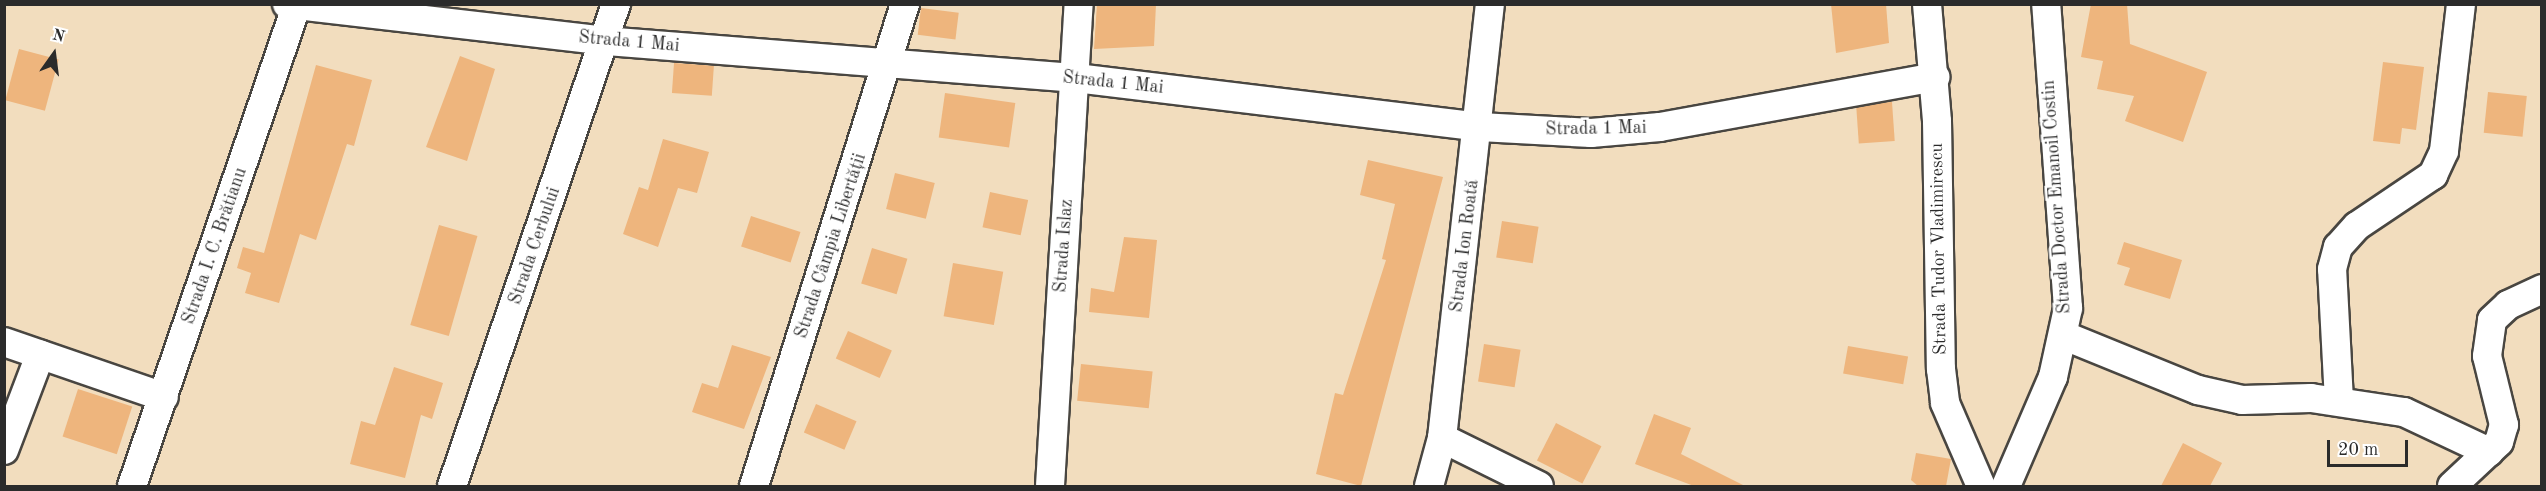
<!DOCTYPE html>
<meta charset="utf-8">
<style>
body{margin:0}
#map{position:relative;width:2546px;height:491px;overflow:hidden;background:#f2ddbe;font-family:"Old Standard TT",serif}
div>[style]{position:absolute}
.building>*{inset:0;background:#eeb57d;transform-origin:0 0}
.roads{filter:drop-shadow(2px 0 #494641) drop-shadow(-2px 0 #494641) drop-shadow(0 2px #494641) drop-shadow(0 -2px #494641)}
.minor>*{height:28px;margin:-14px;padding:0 14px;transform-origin:14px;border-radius:14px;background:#fff}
span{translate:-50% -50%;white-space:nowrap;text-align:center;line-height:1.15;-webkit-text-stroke:5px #fff;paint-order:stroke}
.street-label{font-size:18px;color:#2b2b2b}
.frame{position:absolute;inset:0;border:6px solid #2b2b2b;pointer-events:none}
.north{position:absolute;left:24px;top:24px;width:60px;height:60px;-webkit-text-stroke:4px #fff;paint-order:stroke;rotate:14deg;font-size:16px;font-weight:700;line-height:24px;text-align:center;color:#2b2b2b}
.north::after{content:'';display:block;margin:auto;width:21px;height:27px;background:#2b2b2b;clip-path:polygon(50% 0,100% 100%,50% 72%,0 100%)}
.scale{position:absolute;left:2327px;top:440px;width:81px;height:27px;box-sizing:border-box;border:3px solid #2b2b2b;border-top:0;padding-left:8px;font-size:18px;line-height:21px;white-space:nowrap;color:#2b2b2b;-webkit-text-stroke:4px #fff;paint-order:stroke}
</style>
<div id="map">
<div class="building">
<i style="clip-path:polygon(1097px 4px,1156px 4px,1154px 46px,1094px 49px)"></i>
<i style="clip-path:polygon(1831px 4px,1886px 4px,1889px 43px,1836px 53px)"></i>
<i style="clip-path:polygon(2091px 4px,2127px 4px,2130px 44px,2207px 72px,2183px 142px,2125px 121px,2134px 96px,2097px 89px,2103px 61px,2081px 57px)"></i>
<i style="left:921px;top:8px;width:38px;height:27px;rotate:7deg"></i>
<i style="left:19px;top:49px;width:41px;height:53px;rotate:15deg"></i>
<i style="clip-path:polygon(460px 56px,495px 69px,467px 161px,426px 147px)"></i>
<i style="clip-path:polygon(2383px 62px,2424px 67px,2416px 130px,2402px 128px,2400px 144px,2373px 141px)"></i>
<i style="left:674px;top:63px;width:40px;height:30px;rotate:4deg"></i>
<i style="clip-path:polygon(316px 65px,372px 80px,354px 146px,347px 144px,316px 240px,300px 234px,279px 303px,245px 293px,251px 273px,237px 268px,243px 247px,264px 253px)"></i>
<i style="left:2488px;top:92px;width:39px;height:41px;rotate:6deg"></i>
<i style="left:945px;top:93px;width:71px;height:45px;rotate:8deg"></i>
<i style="left:1892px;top:102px;width:39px;height:36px;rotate:86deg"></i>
<i style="clip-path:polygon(663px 139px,709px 152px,697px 193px,678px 188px,658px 247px,623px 234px,639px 187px,648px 190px)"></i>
<i style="clip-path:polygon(1368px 160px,1443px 177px,1361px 486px,1316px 474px,1335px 393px,1343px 395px,1386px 260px,1382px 259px,1395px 204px,1360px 195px)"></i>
<i style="left:895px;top:173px;width:41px;height:37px;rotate:14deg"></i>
<i style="left:990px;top:192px;width:39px;height:36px;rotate:12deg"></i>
<i style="left:751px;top:216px;width:52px;height:32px;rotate:18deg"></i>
<i style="left:1502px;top:221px;width:37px;height:37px;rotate:9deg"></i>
<i style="left:439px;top:225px;width:40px;height:104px;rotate:16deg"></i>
<i style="clip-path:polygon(1124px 237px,1157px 240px,1149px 318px,1089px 312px,1091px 288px,1114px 292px)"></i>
<i style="clip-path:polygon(2124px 242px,2182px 260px,2170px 299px,2124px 285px,2130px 268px,2117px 264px)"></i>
<i style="left:872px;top:248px;width:37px;height:37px;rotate:17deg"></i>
<i style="left:953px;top:263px;width:51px;height:54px;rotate:10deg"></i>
<i style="left:848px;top:331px;width:48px;height:30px;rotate:24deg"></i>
<i style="left:1484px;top:344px;width:37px;height:38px;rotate:9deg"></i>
<i style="clip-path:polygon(732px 345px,771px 357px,744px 429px,692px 412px,702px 383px,718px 388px)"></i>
<i style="left:1848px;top:346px;width:61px;height:28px;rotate:10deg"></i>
<i style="left:1081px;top:364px;width:72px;height:37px;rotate:6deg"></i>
<i style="clip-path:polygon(394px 367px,443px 383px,432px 419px,421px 415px,405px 478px,350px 464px,361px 421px,375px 425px)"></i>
<i style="left:78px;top:389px;width:57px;height:50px;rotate:18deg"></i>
<i style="left:816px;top:404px;width:44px;height:31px;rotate:23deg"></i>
<i style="clip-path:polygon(1654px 414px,1691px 428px,1681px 454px,1745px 486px,1694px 486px,1635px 464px)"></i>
<i style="left:1556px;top:423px;width:51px;height:42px;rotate:27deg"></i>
<i style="clip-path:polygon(2183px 443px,2222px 463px,2210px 486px,2161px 486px)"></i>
<i style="clip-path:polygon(1916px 453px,1951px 459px,1946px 486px,1918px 486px,1911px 480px)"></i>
</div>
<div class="roads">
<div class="minor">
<i style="left:287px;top:4px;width:320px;rotate:6.6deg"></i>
<i style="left:605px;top:41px;width:472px;rotate:4.5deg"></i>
<i style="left:1076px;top:78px;width:407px;rotate:6.9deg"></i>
<i style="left:1480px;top:127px;width:111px;rotate:3.1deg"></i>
<i style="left:1591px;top:133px;width:69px;rotate:-5deg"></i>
<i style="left:1660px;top:127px;width:280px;rotate:-10.3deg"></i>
<i style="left:1927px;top:4px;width:117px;rotate:85.1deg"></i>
<i style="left:1937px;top:121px;width:248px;rotate:89.1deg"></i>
<i style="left:1941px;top:369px;width:34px;rotate:83deg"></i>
<i style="left:1945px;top:403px;width:90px;rotate:66.6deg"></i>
<i style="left:2065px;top:336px;width:144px;rotate:22.1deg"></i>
<i style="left:2198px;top:390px;width:45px;rotate:12.8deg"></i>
<i style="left:2242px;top:400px;width:69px;rotate:-1.7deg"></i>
<i style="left:2311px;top:398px;width:94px;rotate:8.6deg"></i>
<i style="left:2404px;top:412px;width:94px;rotate:25.2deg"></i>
<i style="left:4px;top:342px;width:169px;rotate:19deg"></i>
<i style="left:2339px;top:401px;width:132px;rotate:-93deg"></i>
<i style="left:2332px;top:269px;width:23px;rotate:-75deg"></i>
<i style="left:2338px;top:247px;width:28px;rotate:-48deg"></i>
<i style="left:2357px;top:226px;width:92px;rotate:-33.9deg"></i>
<i style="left:2433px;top:175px;width:26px;rotate:-65deg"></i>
<i style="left:2444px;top:151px;width:148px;rotate:-83.4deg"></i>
<i style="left:1442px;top:438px;width:108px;rotate:26.3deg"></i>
<i style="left:4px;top:450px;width:102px;rotate:-69.2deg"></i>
<i style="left:132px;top:486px;width:509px;rotate:-71.1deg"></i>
<i style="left:452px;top:486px;width:509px;rotate:-71.21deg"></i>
<i style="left:754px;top:486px;width:505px;rotate:-72.61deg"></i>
<i style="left:1050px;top:486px;width:483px;rotate:-86.6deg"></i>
<i style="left:1429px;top:486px;width:50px;rotate:-74.8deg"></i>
<i style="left:1442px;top:438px;width:437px;rotate:-83.7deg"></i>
<i style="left:2006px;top:486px;width:119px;rotate:-66.7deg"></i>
<i style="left:2053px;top:377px;width:71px;rotate:-77.7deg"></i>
<i style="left:2068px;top:308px;width:305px;rotate:-94.1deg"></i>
<i style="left:2452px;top:486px;width:64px;rotate:-43.1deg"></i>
<i style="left:2499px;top:442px;width:18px;rotate:-74deg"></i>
<i style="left:2504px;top:425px;width:71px;rotate:-103.8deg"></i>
<i style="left:2487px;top:356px;width:36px;rotate:-82deg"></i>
<i style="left:2492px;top:320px;width:22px;rotate:-43deg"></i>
<i style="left:2508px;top:305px;width:38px;rotate:-25deg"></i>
</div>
</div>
<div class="street-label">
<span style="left:629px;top:42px;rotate:5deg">Strada 1 Mai</span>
<span style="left:1113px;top:83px;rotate:6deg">Strada 1 Mai</span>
<span style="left:1596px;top:129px;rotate:-1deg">Strada 1 Mai</span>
<span style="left:2057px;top:197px;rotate:-94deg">Strada Doctor Emanoil Costin</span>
<span style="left:215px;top:246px;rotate:-71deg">Strada I. C. Brătianu</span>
<span style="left:535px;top:246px;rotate:-71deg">Strada Cerbului</span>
<span style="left:831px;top:246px;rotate:-72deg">Strada Câmpia Libertății</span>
<span style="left:1064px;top:246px;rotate:-86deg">Strada Islaz</span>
<span style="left:1465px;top:246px;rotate:-83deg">Strada Ion Roată</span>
<span style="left:1939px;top:249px;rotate:-91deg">Strada Tudor Vladimirescu</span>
</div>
<div class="frame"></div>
<div class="north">N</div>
<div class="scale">20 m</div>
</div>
